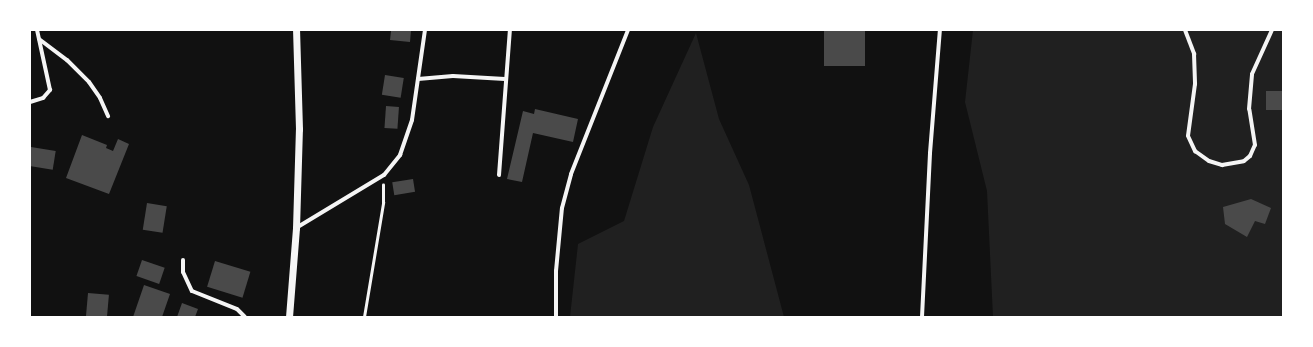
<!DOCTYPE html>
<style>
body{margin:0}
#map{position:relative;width:1313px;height:347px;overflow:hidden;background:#111;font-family:Signika,sans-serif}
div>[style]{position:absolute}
.green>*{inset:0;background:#202020}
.building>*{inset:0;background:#4a4a4a;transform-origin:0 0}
.path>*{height:2.5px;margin:-1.25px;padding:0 1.25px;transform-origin:1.25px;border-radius:1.25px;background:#f5f5f5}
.minor>*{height:4px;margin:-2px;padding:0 2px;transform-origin:2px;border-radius:2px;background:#f5f5f5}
.tertiary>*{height:7px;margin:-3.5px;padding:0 3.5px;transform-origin:3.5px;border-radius:3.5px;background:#f5f5f5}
span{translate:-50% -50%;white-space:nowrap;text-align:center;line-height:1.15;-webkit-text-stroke:3px #fff;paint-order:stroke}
.frame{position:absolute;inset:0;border:31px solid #fff;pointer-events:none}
</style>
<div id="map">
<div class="green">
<i style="clip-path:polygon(973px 30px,1283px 30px,1283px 317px,993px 317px,987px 191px,965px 102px)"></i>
<i style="clip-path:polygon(696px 33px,719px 119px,749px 185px,784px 317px,570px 317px,578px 244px,624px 221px,653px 127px)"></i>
</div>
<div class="building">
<i style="clip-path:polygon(387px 30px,411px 30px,410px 42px,390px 40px,391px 31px)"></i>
<i style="left:824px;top:30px;width:41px;height:36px"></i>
<i style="left:385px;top:75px;width:19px;height:20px;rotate:9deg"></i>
<i style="left:1266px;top:91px;width:17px;height:19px"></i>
<i style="left:386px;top:106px;width:13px;height:22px;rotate:4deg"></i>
<i style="clip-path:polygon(535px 109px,578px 119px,573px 142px,533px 133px,522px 182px,507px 179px,523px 111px,534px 114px)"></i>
<i style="clip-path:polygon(82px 135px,107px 145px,106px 148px,113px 151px,118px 139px,129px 144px,109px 194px,66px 178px)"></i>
<i style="left:31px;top:147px;width:25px;height:19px;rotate:9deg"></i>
<i style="left:413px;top:179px;width:13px;height:21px;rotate:81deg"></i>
<i style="clip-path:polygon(1251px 199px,1271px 208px,1265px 224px,1255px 221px,1247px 237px,1225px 224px,1223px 207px)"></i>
<i style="left:147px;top:203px;width:20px;height:27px;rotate:9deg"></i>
<i style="left:142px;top:260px;width:24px;height:17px;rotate:19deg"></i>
<i style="left:215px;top:261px;width:37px;height:27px;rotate:17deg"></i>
<i style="clip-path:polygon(144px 285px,170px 294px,162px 317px,133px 317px)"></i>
<i style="left:88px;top:293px;width:21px;height:24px;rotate:5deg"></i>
<i style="clip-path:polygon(182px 303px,198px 309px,195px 317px,177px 317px)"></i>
</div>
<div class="path">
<i style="left:364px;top:317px;width:116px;rotate:-80.5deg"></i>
<i style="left:383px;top:203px;width:18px;rotate:-90deg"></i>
</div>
<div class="minor">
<i style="left:1185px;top:30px;width:26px;rotate:69deg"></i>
<i style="left:1194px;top:54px;width:30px;rotate:88deg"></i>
<i style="left:1195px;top:84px;width:52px;rotate:97.7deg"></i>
<i style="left:1188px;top:136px;width:17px;rotate:65deg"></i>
<i style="left:1195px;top:151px;width:17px;rotate:36deg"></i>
<i style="left:1209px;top:161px;width:14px;rotate:17deg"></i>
<i style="left:1222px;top:165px;width:22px;rotate:-10deg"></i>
<i style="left:1244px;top:161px;width:8px;rotate:-40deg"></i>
<i style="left:1250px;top:156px;width:12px;rotate:-66deg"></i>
<i style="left:1255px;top:145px;width:36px;rotate:-99deg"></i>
<i style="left:1249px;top:109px;width:35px;rotate:-85deg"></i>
<i style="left:1252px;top:74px;width:48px;rotate:-65.6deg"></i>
<i style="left:39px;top:39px;width:35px;rotate:37deg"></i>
<i style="left:67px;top:60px;width:31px;rotate:45deg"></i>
<i style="left:89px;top:82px;width:19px;rotate:55deg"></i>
<i style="left:100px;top:98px;width:20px;rotate:66deg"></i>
<i style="left:418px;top:79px;width:35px;rotate:-5deg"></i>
<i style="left:453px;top:76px;width:52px;rotate:3.3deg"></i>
<i style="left:30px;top:102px;width:14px;rotate:-17deg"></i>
<i style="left:43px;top:98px;width:11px;rotate:-49deg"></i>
<i style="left:50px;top:90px;width:61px;rotate:-102.2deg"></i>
<i style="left:499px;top:175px;width:145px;rotate:-85.7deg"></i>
<i style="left:296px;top:228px;width:103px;rotate:-31.1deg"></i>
<i style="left:384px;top:175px;width:26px;rotate:-51deg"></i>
<i style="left:400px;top:155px;width:37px;rotate:-71deg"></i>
<i style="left:412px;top:120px;width:91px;rotate:-81.8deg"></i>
<i style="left:183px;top:260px;width:12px;rotate:90deg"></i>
<i style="left:183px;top:272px;width:21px;rotate:65deg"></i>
<i style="left:192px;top:291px;width:48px;rotate:21.8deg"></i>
<i style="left:237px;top:309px;width:11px;rotate:45deg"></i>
<i style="left:556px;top:317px;width:46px;rotate:-90deg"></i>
<i style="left:556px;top:271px;width:63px;rotate:-84.6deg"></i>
<i style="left:562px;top:208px;width:35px;rotate:-75deg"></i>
<i style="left:571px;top:174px;width:155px;rotate:-68.4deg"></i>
<i style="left:922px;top:317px;width:164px;rotate:-87.2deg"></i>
<i style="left:930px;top:153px;width:123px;rotate:-85.4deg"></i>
</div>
<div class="tertiary">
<i style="left:289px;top:317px;width:89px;rotate:-85.5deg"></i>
<i style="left:296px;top:228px;width:99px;rotate:-88.3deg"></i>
<i style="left:299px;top:129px;width:99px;rotate:-91.7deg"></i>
</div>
<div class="frame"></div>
</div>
